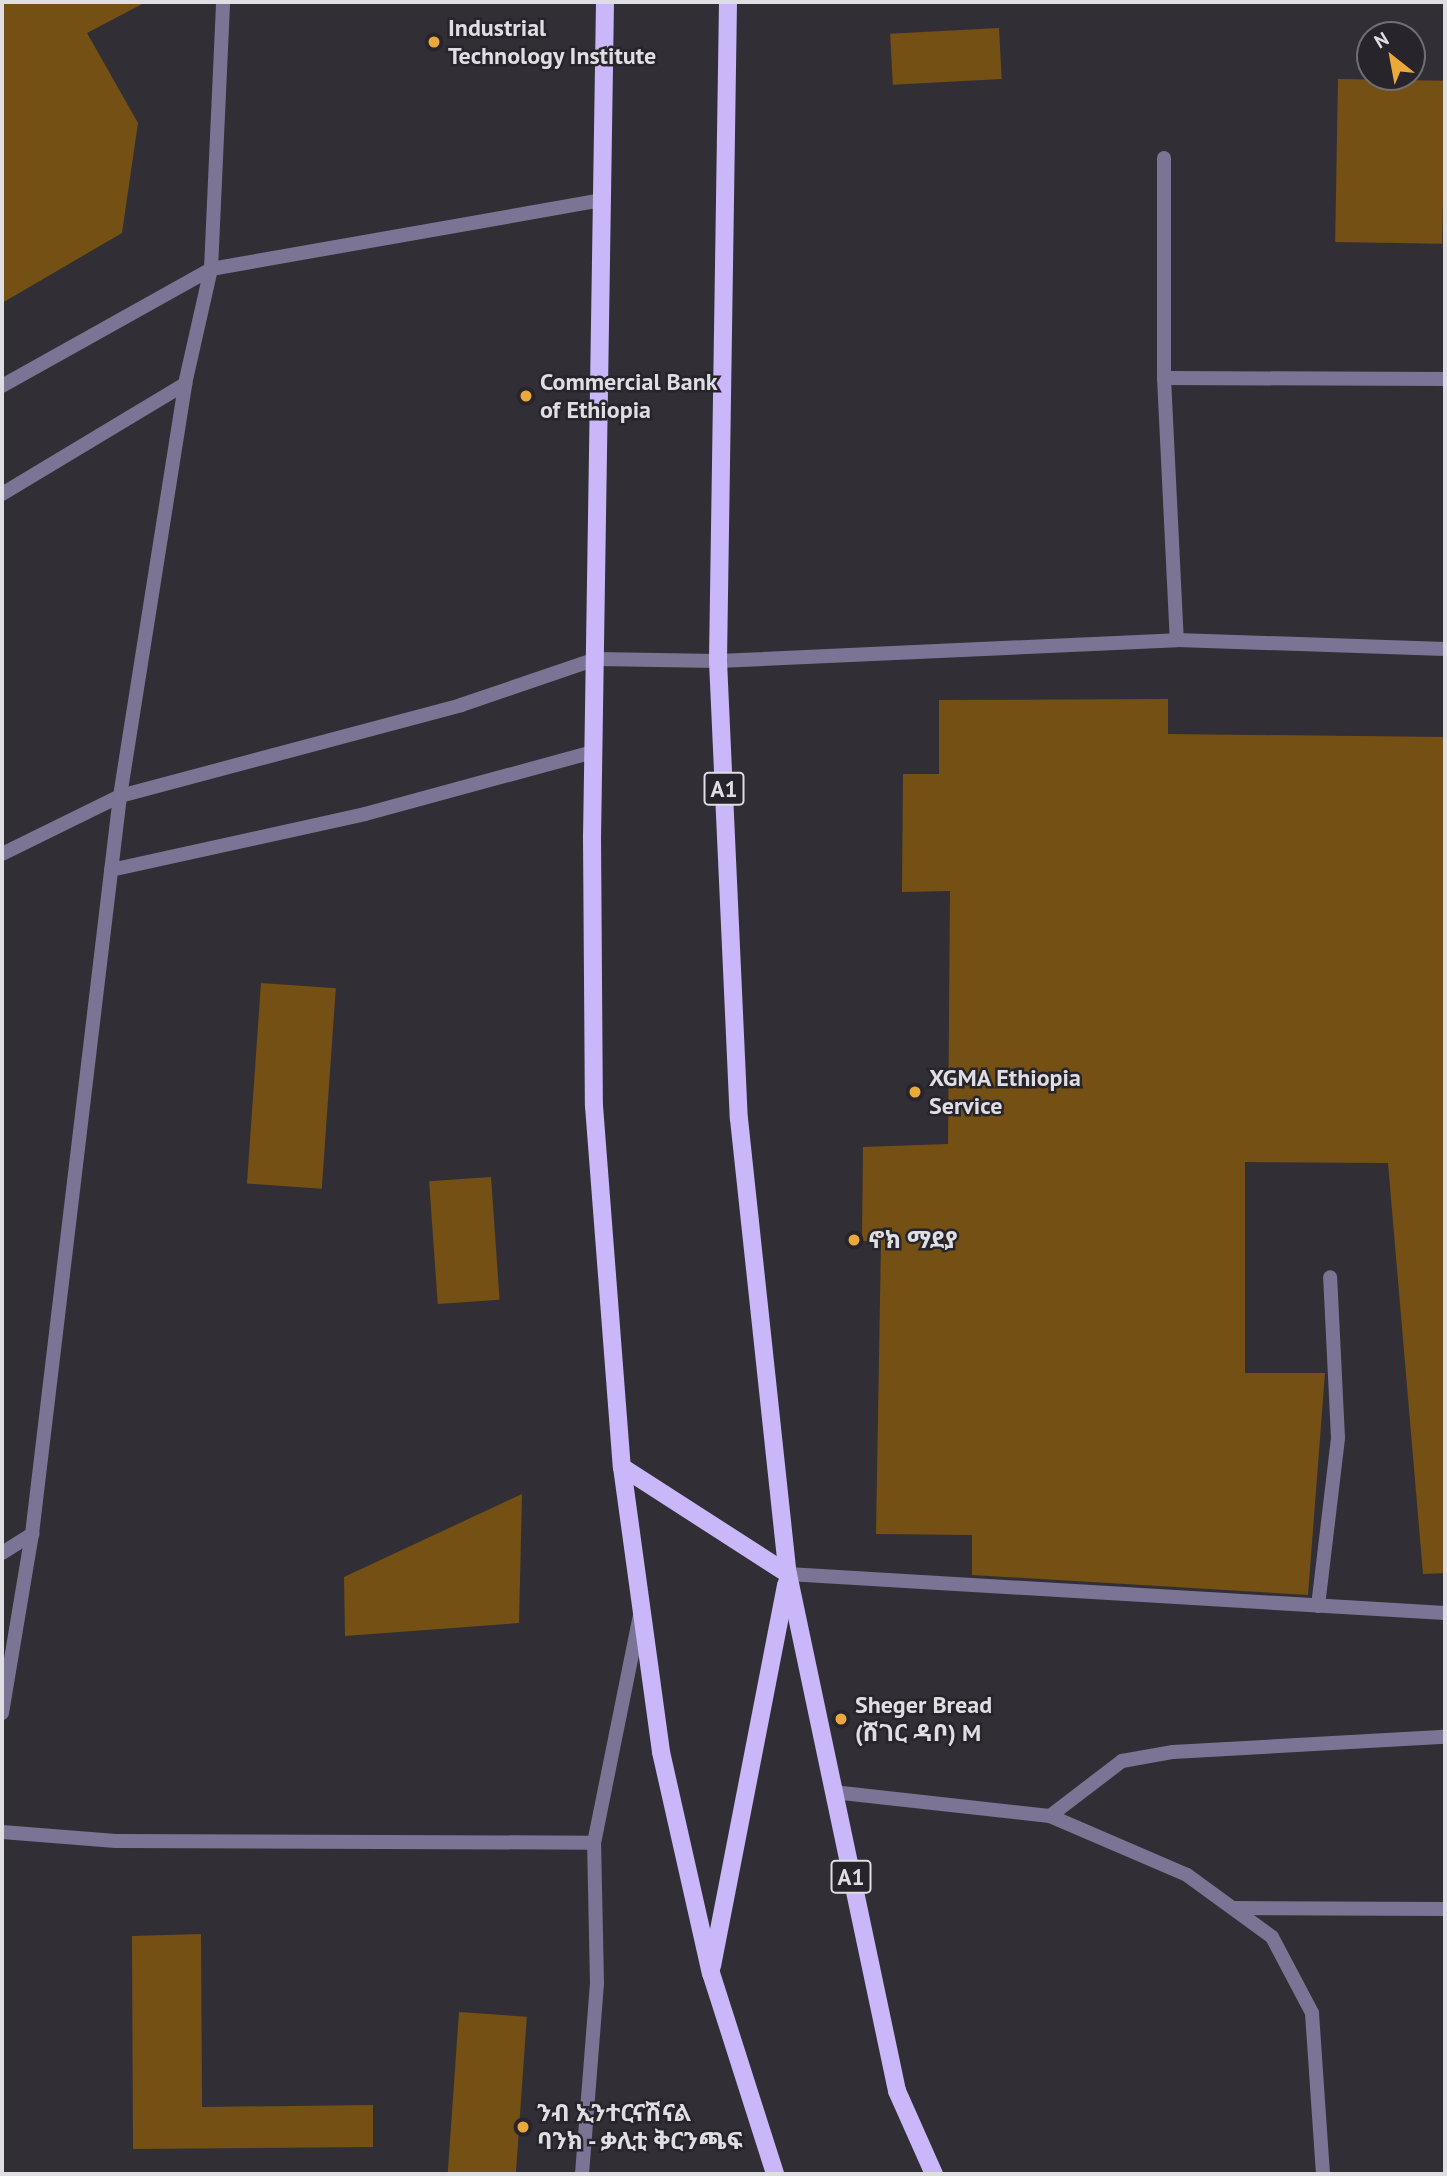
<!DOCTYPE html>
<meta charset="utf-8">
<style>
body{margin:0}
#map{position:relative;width:1447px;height:2176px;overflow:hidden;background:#312f35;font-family:"PT Sans","Noto Sans Ethiopic",sans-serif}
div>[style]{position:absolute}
.building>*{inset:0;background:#745014;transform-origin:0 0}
.lane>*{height:14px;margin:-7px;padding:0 7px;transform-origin:7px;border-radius:7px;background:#7c7494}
.street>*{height:14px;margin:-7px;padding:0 7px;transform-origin:7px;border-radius:7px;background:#7c7494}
.primary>*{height:18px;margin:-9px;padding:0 9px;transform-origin:9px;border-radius:9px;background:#c9b7f9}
.dots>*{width:19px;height:19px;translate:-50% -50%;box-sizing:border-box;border:4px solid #27252b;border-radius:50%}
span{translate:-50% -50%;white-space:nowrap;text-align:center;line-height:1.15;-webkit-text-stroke:5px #27252b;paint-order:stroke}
.shield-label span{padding:2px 5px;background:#27252b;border:2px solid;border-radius:5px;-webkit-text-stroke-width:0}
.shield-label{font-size:23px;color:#dfdee2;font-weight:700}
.poi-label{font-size:24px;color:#dfdee2;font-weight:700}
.left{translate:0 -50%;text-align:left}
.frame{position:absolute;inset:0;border:4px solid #dfdee2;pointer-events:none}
.north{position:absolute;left:1356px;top:21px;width:70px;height:70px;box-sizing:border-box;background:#27252b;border:2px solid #716f74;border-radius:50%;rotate:329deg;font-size:19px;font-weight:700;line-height:28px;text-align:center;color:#dfdee2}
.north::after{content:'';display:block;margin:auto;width:24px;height:32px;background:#eca93b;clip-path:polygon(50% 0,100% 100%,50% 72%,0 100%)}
</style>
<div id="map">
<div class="building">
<i style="clip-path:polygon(2px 2px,146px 2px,87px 33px,138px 123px,122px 233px,2px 303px)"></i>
<i style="left:999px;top:28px;width:51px;height:109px;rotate:87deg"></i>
<i style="left:1338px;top:79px;width:107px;height:163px;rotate:1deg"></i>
<i style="clip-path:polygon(1168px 699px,1168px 734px,1445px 737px,1445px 1573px,1423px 1574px,1388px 1163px,1245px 1162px,1245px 1373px,1325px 1373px,1308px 1595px,972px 1575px,972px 1535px,876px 1534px,881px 1241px,862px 1241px,863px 1147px,948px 1144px,950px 891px,902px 892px,903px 774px,939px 774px,939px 700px)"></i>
<i style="left:261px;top:983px;width:75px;height:201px;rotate:4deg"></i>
<i style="left:491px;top:1177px;width:123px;height:62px;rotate:86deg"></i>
<i style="clip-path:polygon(522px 1494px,519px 1623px,345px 1636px,344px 1577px)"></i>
<i style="clip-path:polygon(201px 1934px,202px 2107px,373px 2105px,373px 2147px,133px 2149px,132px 1936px)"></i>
<i style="left:459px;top:2012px;width:68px;height:163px;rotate:4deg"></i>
</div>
<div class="lane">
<i style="left:1164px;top:158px;width:220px;rotate:90deg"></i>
<i style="left:1164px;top:378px;width:262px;rotate:87.2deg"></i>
<i style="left:1164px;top:378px;width:281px;rotate:0.2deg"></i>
<i style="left:2px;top:386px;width:240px;rotate:-29.2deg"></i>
<i style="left:2px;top:494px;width:214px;rotate:-31deg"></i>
<i style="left:1318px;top:1606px;width:169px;rotate:-83.2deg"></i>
<i style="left:1338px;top:1438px;width:161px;rotate:-92.8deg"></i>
<i style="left:833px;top:1792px;width:218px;rotate:6.3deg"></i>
<i style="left:1050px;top:1816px;width:149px;rotate:23.3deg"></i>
<i style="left:1187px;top:1875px;width:105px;rotate:36.1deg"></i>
<i style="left:1272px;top:1937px;width:86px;rotate:62.2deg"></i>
<i style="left:1312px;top:2013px;width:161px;rotate:86.1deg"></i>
<i style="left:1050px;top:1816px;width:91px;rotate:-37.4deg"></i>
<i style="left:1122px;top:1761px;width:52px;rotate:-10deg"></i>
<i style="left:1173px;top:1752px;width:272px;rotate:-3.2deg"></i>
<i style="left:1233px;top:1908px;width:212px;rotate:0.3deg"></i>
</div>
<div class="street">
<i style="left:211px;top:269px;width:399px;rotate:-10deg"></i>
<i style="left:2px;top:854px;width:131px;rotate:-26.2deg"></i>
<i style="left:120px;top:796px;width:353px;rotate:-14.9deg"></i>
<i style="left:461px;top:705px;width:143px;rotate:-18.8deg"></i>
<i style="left:596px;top:659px;width:122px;rotate:0.9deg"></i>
<i style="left:718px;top:661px;width:459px;rotate:-2.6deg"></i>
<i style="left:1177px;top:640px;width:268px;rotate:1.9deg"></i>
<i style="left:111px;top:870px;width:260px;rotate:-12.4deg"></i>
<i style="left:365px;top:814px;width:236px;rotate:-15.2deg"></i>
<i style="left:2px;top:1553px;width:36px;rotate:-32deg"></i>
<i style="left:788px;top:1574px;width:658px;rotate:3.4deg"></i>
<i style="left:2px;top:1713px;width:181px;rotate:-80.5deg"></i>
<i style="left:32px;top:1534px;width:743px;rotate:-83.2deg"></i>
<i style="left:120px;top:796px;width:417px;rotate:-81deg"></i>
<i style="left:185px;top:384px;width:118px;rotate:-77.3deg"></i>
<i style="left:211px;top:269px;width:267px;rotate:-87.4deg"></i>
<i style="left:2px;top:1832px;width:114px;rotate:4.5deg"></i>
<i style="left:116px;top:1841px;width:478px;rotate:0.2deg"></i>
<i style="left:582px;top:2174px;width:192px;rotate:-85.5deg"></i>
<i style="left:597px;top:1983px;width:140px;rotate:-91.2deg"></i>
<i style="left:594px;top:1843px;width:234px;rotate:-78.6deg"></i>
</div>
<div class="primary">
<i style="left:605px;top:2px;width:834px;rotate:90.89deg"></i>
<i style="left:592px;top:836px;width:270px;rotate:89.6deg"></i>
<i style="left:594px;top:1106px;width:362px;rotate:85.6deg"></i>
<i style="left:622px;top:1467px;width:288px;rotate:82.2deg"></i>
<i style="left:661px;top:1752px;width:227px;rotate:77.3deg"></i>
<i style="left:711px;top:1973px;width:211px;rotate:72.3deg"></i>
<i style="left:728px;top:2px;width:659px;rotate:90.87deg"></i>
<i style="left:718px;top:661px;width:458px;rotate:87.4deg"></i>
<i style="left:739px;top:1119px;width:458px;rotate:83.9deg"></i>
<i style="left:788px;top:1574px;width:528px;rotate:78.09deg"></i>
<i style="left:897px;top:2091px;width:91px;rotate:66deg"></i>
<i style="left:622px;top:1467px;width:197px;rotate:32.8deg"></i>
<i style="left:712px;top:1966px;width:389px;rotate:-79deg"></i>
</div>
<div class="dots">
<i style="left:434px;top:42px;background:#eca93b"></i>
<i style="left:526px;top:396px;background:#eca93b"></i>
<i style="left:915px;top:1092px;background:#eca93b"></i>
<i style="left:854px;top:1240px;background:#eca93b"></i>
<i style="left:841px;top:1719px;background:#eca93b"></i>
<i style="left:523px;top:2127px;background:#eca93b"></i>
</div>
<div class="shield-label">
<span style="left:724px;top:789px">A1</span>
<span style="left:851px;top:1877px">A1</span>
</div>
<div class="poi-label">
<span class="left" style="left:448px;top:42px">Industrial<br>Technology Institute</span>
<span class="left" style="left:540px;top:396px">Commercial Bank<br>of Ethiopia</span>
<span class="left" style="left:929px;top:1092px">XGMA Ethiopia<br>Service</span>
<span class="left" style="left:868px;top:1240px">ኖክ ማደያ</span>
<span class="left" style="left:855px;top:1719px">Sheger Bread<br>(ሸገር ዳቦ) M</span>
<span class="left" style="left:537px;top:2127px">ንብ ኢንተርናሽናል<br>ባንክ - ቃሊቲ ቅርንጫፍ</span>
</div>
<div class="frame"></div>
<div class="north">N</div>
</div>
